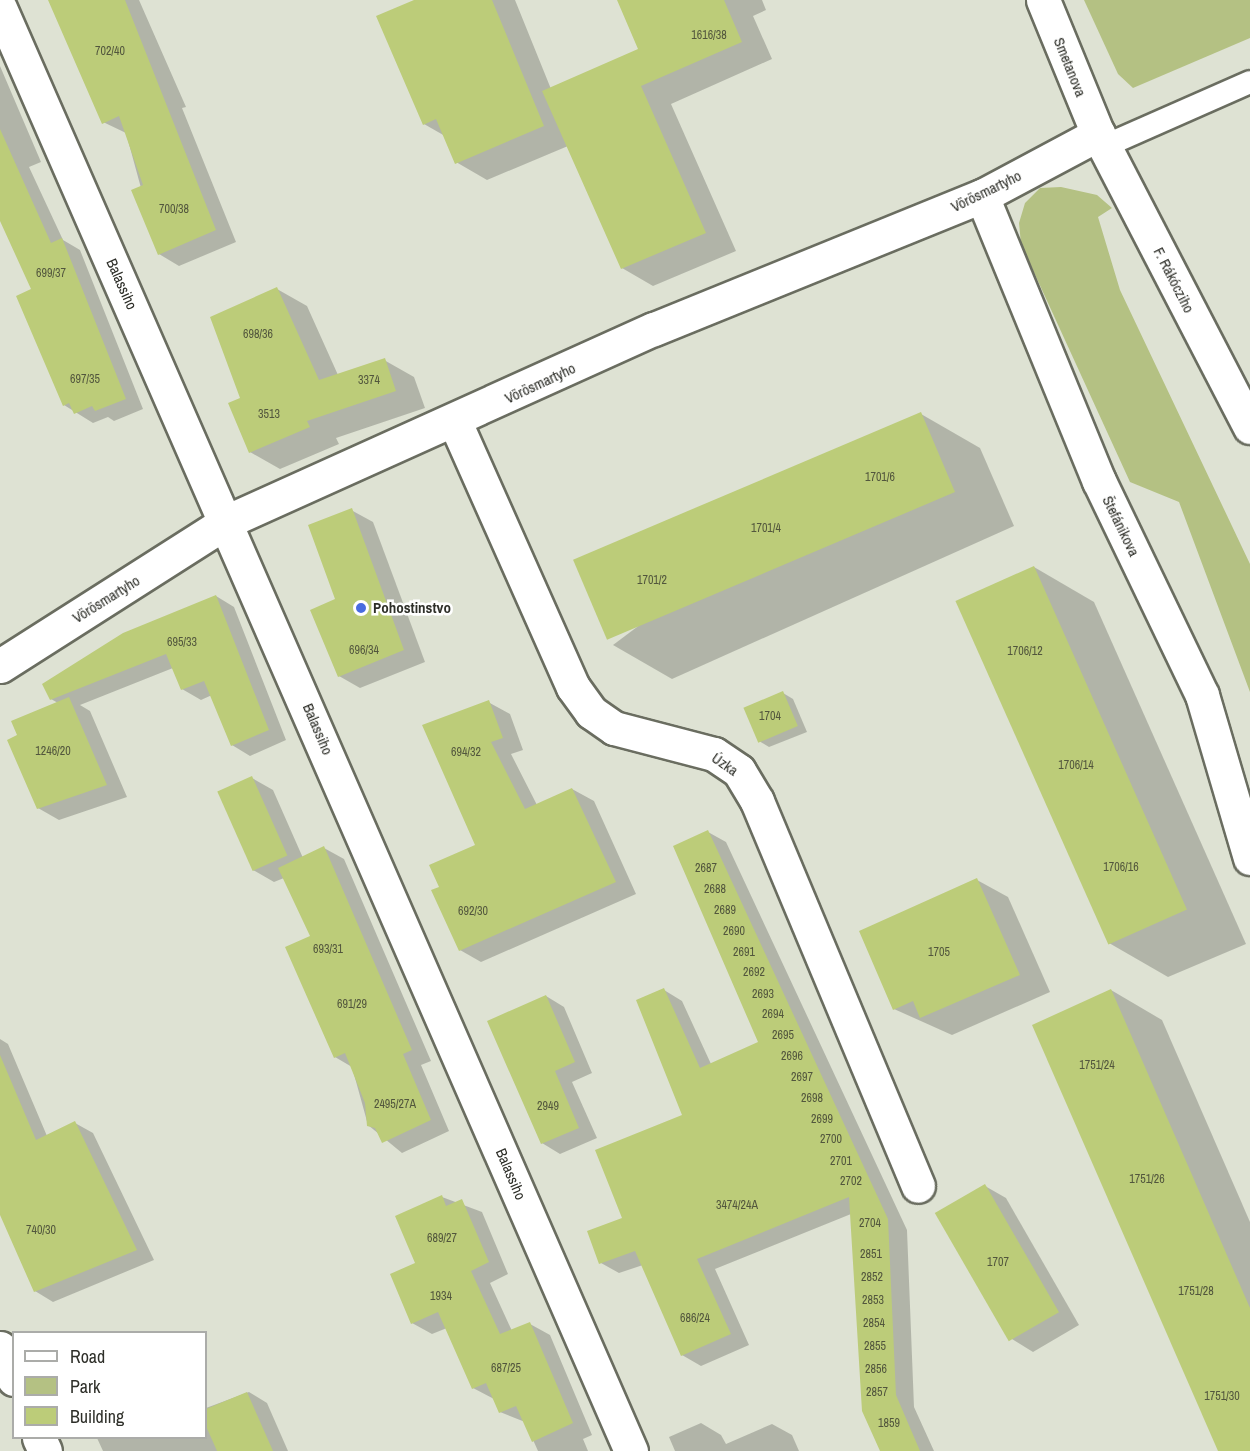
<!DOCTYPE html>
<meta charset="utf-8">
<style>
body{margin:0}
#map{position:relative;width:1250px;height:1451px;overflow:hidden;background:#dee2d3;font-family:"Archivo Narrow",sans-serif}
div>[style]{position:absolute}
.green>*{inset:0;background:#b4c183}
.shadow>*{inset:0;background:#0003}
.building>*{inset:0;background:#bccc79;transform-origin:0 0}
.roads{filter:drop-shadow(2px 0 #6a6d60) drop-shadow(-2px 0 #6a6d60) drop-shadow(0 2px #6a6d60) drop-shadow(0 -2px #6a6d60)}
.lane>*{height:22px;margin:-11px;padding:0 11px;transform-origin:11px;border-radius:11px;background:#fff}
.street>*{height:33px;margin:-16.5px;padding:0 16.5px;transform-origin:16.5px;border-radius:16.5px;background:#fff}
.secondary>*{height:33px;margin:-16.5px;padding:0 16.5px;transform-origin:16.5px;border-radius:16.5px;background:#fff}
.dots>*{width:16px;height:16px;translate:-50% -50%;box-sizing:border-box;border:3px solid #fff;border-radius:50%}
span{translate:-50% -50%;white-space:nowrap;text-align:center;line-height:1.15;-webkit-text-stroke:5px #fff;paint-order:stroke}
.number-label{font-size:12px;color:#52563d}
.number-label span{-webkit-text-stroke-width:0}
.street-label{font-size:15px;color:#2e2f29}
.poi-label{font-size:15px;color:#2e2f29;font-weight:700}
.left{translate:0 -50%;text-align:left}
.legend{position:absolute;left:12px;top:1331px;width:195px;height:108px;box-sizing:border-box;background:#fff;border:2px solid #abaca9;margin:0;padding:8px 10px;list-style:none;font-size:18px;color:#2e2f29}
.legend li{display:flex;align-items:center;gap:12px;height:30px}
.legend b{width:30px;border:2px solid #abaca9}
</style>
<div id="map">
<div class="green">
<i style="clip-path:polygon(1084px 0,1250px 0,1250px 38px,1133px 88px,1118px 74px)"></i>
<i style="clip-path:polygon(1061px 187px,1097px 195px,1112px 208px,1098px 217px,1120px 290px,1250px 564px,1250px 692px,1179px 502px,1130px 482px,1021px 244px,1019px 223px,1025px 203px,1040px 188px)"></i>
</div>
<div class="shadow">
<i style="clip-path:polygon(49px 0,139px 0,186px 107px,182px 108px,236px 242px,179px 266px,159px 254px,126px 133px,103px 122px)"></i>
<i style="clip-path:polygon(418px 0,515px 0,551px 89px,640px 50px,619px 0,762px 0,766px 10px,753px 16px,772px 59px,671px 104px,736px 251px,653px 286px,622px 268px,568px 146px,487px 180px,456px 162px,445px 136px,424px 124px)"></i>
<i style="clip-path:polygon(0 66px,41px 162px,29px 167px,63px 240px,80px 250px,143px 409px,114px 421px,108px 417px,93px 423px,64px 405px,33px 290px,0 217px)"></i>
<i style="clip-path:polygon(277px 289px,307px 306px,338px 375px,384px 360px,414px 377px,425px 408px,336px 438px,339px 444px,280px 469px,250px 452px,242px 399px)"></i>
<i style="clip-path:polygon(921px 414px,980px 448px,1014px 526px,672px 679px,613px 645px)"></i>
<i style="clip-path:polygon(351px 510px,373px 522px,425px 662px,360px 688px,339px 676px,337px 600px)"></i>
<i style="clip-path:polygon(1034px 567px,1094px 602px,1246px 944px,1168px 977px,1109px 943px)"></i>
<i style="clip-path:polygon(216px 596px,234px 607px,286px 740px,250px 756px,232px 745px,212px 695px,201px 700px,182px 689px,173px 668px,80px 705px,90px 711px,127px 797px,59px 820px,38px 808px,19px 736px,58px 703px,51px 699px)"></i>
<i style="clip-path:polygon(783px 693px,793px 699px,807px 732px,769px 747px,759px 741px)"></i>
<i style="clip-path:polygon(488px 702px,510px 714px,523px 750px,511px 754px,537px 805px,572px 789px,594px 801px,636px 894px,481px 962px,460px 950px,441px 888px,477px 846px)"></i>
<i style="clip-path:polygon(252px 778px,273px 790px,303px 858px,324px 848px,344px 859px,431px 1061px,421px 1065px,449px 1131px,402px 1153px,368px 1125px,352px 1067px,335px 1057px,312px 937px,284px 878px,274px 882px,253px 870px)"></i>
<i style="clip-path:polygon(708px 832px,726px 842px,907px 1230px,914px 1407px,934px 1451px,881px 1451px,851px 1214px,715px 1269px,749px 1345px,701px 1366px,682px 1355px,643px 1265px,619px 1273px,601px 1263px,684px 1116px,664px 990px,682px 1001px,711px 1064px,760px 1042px)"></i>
<i style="clip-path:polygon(977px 880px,1008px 897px,1050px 992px,952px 1035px,894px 1009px)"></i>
<i style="clip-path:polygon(1111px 990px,1162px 1020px,1250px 1222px,1250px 1451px,1220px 1451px)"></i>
<i style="clip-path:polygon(546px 996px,564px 1007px,592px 1073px,572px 1082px,597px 1138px,560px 1154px,542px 1143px)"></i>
<i style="clip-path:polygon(0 1039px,8px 1044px,47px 1136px,75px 1123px,93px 1133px,154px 1260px,53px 1302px,35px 1291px,0 1213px)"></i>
<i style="clip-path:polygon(985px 1186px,1006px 1198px,1079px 1325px,1033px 1352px,1012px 1339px)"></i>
<i style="clip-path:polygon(442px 1197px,482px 1212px,508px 1274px,490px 1283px,512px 1331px,530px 1324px,550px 1335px,592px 1435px,583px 1439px,588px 1451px,538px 1451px,525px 1422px,500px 1412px,494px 1399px,473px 1388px,447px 1328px,432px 1334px,412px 1323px,417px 1264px)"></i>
<i style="clip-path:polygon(249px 1392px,267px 1403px,288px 1451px,103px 1451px,97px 1438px,206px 1438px,206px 1408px)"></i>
<i style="clip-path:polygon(701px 1423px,721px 1435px,726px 1444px,772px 1424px,792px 1435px,799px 1451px,675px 1451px,669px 1437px)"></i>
</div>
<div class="building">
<i style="clip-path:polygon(48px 0,125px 0,216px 230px,158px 255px,131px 190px,143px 185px,119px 116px,102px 124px)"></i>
<i style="clip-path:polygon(414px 0,492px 0,544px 126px,455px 164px,436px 119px,423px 125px,376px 16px)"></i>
<i style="clip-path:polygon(617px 0,724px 0,742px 42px,641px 86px,706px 233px,621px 269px,542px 91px,638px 49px)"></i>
<i style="clip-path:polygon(0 129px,51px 243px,62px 238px,126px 399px,95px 411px,92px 406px,74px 414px,69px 403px,63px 406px,16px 296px,31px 289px,0 221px)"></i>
<i style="clip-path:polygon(277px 287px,319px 380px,385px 358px,396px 391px,307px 421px,310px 427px,249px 453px,228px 403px,240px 398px,210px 317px)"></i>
<i style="left:921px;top:412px;width:87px;height:378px;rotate:67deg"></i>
<i style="clip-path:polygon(352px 508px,404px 650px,338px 677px,310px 610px,335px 599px,308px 525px)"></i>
<i style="left:1034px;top:566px;width:376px;height:86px;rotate:66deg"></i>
<i style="clip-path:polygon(216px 595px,269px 730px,231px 746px,204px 681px,181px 690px,166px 654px,50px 700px,42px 684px,123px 633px)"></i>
<i style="left:783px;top:691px;width:38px;height:43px;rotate:67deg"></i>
<i style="clip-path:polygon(69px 697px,107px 785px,37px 809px,7px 740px,17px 735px,11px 721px)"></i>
<i style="clip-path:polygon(489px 700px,503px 738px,491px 742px,525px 809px,572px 788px,616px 882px,459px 951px,431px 890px,439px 887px,429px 865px,475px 845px,422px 725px)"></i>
<i style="left:252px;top:776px;width:87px;height:38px;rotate:66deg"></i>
<i style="clip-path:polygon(708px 830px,888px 1219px,896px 1395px,920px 1451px,880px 1451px,862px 1411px,849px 1197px,697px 1259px,731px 1334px,681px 1356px,635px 1251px,599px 1264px,587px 1231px,622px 1218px,595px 1150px,682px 1115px,636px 1000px,664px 988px,700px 1068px,758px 1042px,673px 846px)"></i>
<i style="clip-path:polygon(324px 846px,412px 1050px,403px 1054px,431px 1120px,382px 1143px,375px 1128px,367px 1126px,365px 1103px,345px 1053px,334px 1058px,285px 947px,310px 936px,278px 868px)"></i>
<i style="clip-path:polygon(977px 878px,1020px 975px,920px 1018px,913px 1001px,893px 1010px,859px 931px)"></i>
<i style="clip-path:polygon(1111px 989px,1250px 1308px,1250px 1451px,1218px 1451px,1032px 1025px)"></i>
<i style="clip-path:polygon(546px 995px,575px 1062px,555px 1071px,579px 1128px,541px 1144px,487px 1021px)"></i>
<i style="clip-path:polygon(0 1055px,36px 1140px,75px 1121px,137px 1250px,34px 1292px,0 1215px)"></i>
<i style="left:985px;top:1184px;width:148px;height:58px;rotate:60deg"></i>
<i style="clip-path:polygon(442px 1195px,446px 1206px,462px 1199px,489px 1262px,471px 1271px,500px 1334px,530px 1322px,573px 1423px,532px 1442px,516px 1406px,499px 1413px,486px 1383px,472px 1389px,438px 1312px,411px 1324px,390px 1274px,415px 1263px,395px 1216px)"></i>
<i style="clip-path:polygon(247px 1392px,273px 1451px,217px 1451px,206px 1426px,206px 1409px)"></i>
</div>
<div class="roads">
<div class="lane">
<i style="left:1105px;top:146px;width:158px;rotate:-23.8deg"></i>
</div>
<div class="street">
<i style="left:0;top:8px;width:1575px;rotate:66.38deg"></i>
<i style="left:982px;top:196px;width:308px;rotate:67.7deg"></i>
<i style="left:1099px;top:481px;width:237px;rotate:64.3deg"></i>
<i style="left:1202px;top:695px;width:170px;rotate:73.6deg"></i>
<i style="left:455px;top:422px;width:290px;rotate:66deg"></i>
<i style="left:573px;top:687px;width:31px;rotate:54deg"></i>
<i style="left:591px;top:712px;width:28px;rotate:35deg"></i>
<i style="left:614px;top:728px;width:103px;rotate:14.6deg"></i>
<i style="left:714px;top:754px;width:30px;rotate:34deg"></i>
<i style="left:739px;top:771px;width:35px;rotate:59deg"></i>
<i style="left:757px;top:801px;width:417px;rotate:67.3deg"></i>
<i style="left:0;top:666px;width:270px;rotate:-32.5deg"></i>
<i style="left:228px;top:521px;width:467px;rotate:-24.3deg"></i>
<i style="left:654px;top:329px;width:354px;rotate:-22.1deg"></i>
<i style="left:982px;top:196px;width:132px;rotate:-28.1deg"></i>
<i style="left:0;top:1348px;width:34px;rotate:66deg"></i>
<i style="left:39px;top:1438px;width:14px;rotate:65deg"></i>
</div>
<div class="secondary">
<i style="left:1043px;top:0;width:145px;rotate:67.7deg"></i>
<i style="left:1098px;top:134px;width:330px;rotate:62.6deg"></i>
</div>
</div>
<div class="dots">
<i style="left:361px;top:608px;background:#496cdf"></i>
</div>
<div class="number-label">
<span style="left:709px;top:36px">1616/38</span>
<span style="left:110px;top:52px">702/40</span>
<span style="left:174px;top:210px">700/38</span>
<span style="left:51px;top:274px">699/37</span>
<span style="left:258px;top:335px">698/36</span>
<span style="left:85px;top:380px">697/35</span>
<span style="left:369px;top:381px">3374</span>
<span style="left:269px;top:415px">3513</span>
<span style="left:880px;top:478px">1701/6</span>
<span style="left:766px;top:529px">1701/4</span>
<span style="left:652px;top:581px">1701/2</span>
<span style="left:182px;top:643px">695/33</span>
<span style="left:364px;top:651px">696/34</span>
<span style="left:1025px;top:652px">1706/12</span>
<span style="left:770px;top:717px">1704</span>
<span style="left:53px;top:752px">1246/20</span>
<span style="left:466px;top:753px">694/32</span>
<span style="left:1076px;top:766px">1706/14</span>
<span style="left:1121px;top:868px">1706/16</span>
<span style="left:706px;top:869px">2687</span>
<span style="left:715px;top:890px">2688</span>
<span style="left:725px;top:911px">2689</span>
<span style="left:473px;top:912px">692/30</span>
<span style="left:734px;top:932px">2690</span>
<span style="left:328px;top:950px">693/31</span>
<span style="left:744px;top:953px">2691</span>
<span style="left:939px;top:953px">1705</span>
<span style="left:754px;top:973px">2692</span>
<span style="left:763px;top:995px">2693</span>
<span style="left:352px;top:1005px">691/29</span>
<span style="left:773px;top:1015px">2694</span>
<span style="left:783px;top:1036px">2695</span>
<span style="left:792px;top:1057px">2696</span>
<span style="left:1097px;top:1066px">1751/24</span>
<span style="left:802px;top:1078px">2697</span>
<span style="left:812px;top:1099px">2698</span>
<span style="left:395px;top:1105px">2495/27A</span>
<span style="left:548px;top:1107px">2949</span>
<span style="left:822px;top:1120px">2699</span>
<span style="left:831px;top:1140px">2700</span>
<span style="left:841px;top:1162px">2701</span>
<span style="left:1147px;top:1180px">1751/26</span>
<span style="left:851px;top:1182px">2702</span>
<span style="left:737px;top:1206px">3474/24A</span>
<span style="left:870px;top:1224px">2704</span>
<span style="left:41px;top:1231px">740/30</span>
<span style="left:442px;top:1239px">689/27</span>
<span style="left:871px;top:1255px">2851</span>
<span style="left:998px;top:1263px">1707</span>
<span style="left:872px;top:1278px">2852</span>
<span style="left:1196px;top:1292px">1751/28</span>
<span style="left:441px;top:1297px">1934</span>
<span style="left:873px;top:1301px">2853</span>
<span style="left:695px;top:1319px">686/24</span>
<span style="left:874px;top:1324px">2854</span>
<span style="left:875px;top:1347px">2855</span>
<span style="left:506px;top:1369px">687/25</span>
<span style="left:876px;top:1370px">2856</span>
<span style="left:877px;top:1393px">2857</span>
<span style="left:1222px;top:1397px">1751/30</span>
<span style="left:889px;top:1424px">1859</span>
</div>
<div class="street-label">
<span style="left:1070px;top:67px;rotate:68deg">Smetanova</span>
<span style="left:986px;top:191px;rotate:-26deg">Vörösmartyho</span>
<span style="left:1174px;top:280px;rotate:63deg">F. Rákócziho</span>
<span style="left:122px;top:284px;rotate:66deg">Balassiho</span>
<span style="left:540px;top:383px;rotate:-25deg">Vörösmartyho</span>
<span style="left:1121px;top:526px;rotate:64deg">Štefánikova</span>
<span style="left:106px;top:599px;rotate:-32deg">Vörösmartyho</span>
<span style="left:318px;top:729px;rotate:67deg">Balassiho</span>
<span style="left:725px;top:764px;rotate:35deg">Úzka</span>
<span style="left:511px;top:1174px;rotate:67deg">Balassiho</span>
</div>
<div class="poi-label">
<span class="left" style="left:373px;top:608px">Pohostinstvo</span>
</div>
<ul class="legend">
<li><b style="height:8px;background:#fff"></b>Road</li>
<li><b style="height:16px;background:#b4c183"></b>Park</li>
<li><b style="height:16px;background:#bccc79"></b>Building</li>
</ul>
</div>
